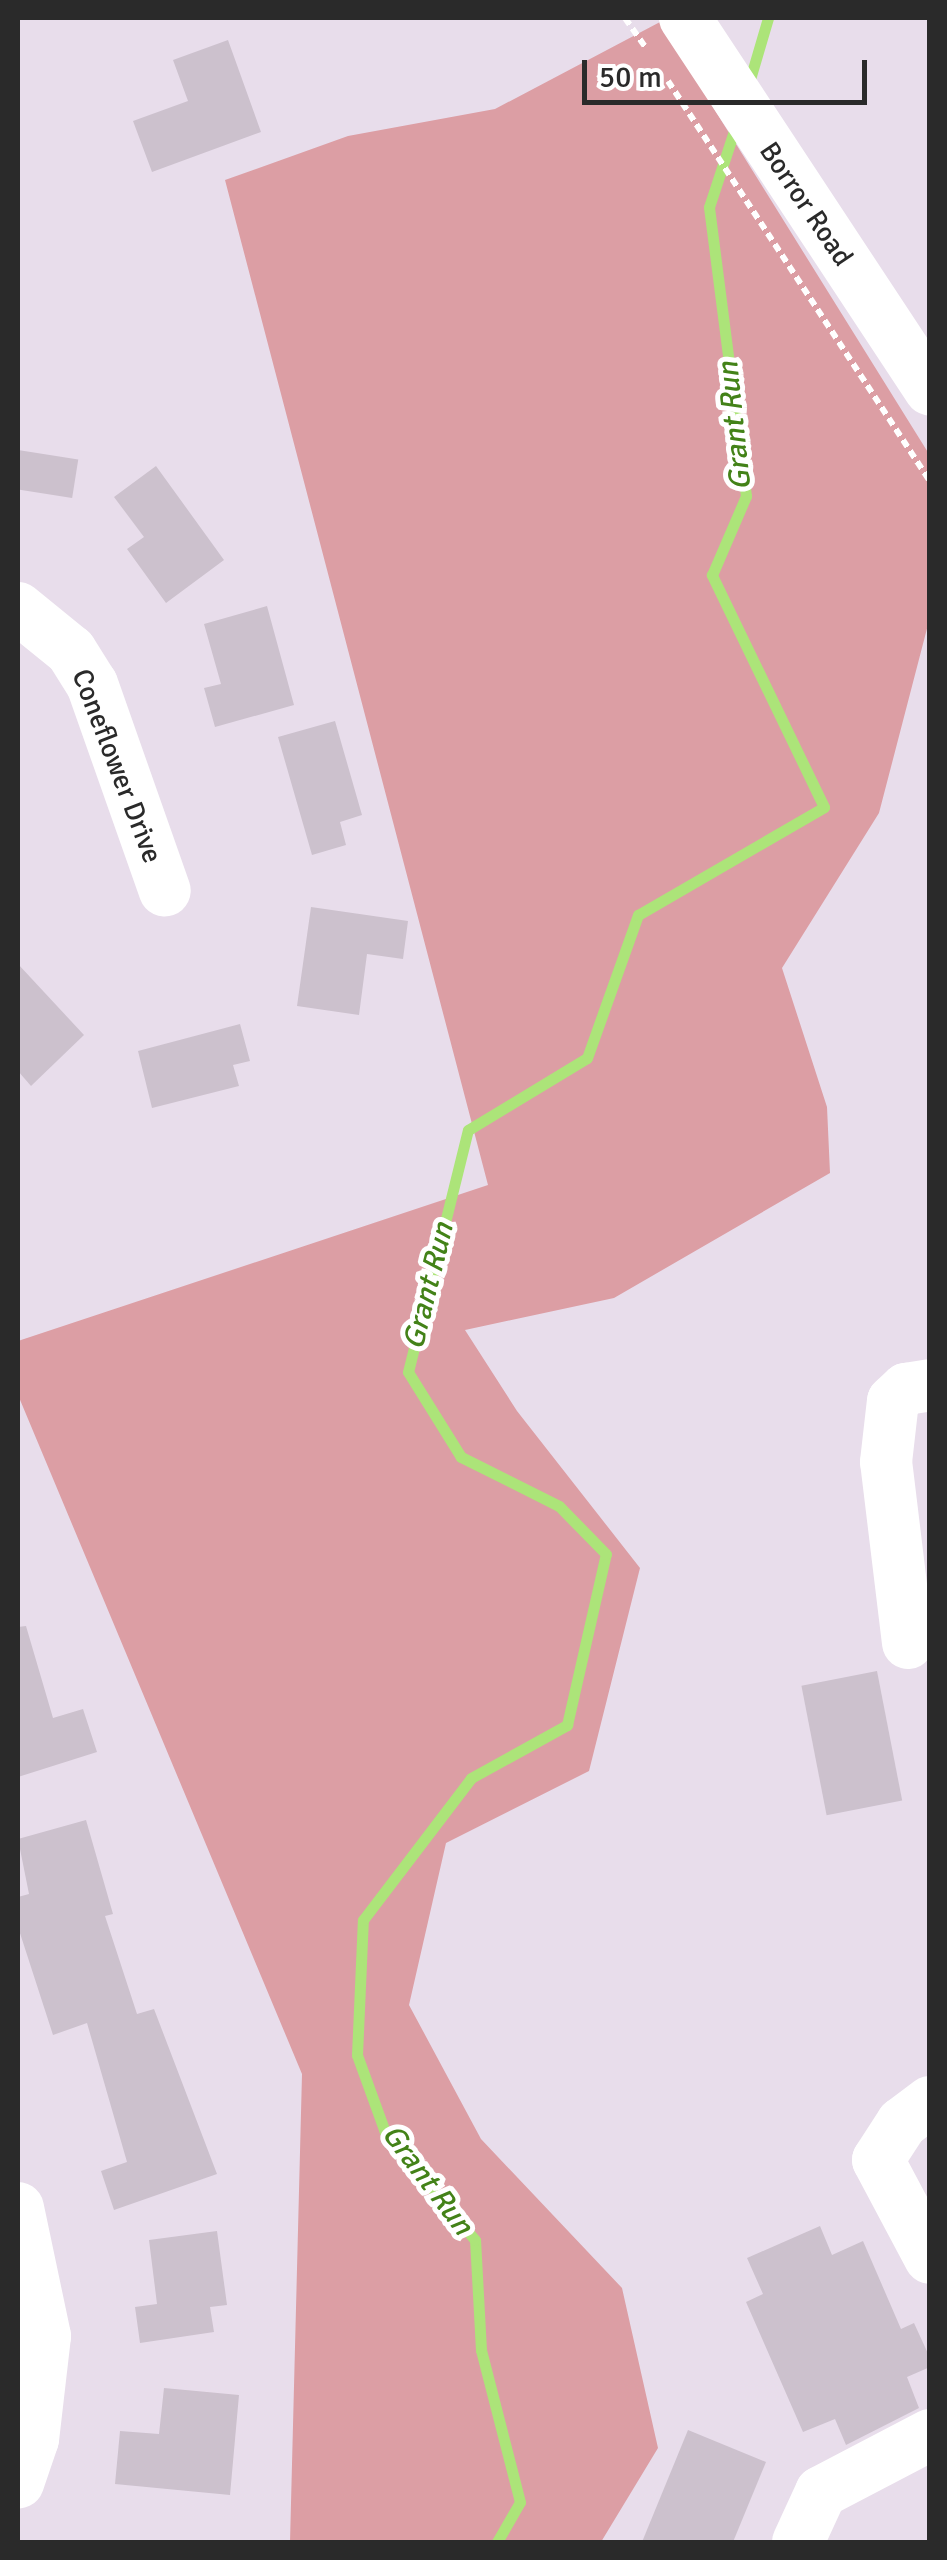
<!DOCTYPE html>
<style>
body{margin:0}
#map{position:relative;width:947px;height:2560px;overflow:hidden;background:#e8ddeb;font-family:Signika,sans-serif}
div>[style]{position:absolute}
.green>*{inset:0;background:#dc9ea4}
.stream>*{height:11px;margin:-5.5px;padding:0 5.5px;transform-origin:5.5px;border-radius:5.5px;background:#ace479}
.building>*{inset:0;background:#ccc1cd;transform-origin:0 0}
.path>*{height:6px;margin-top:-3px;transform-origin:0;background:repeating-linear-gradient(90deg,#fff 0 8px,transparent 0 13px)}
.minor>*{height:52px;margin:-26px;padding:0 26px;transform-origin:26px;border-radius:26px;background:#fff}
span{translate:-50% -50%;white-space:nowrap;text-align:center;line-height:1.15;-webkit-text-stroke:10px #fff;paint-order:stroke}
.street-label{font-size:28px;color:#2a2a2a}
.water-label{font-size:30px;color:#438218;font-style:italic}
.frame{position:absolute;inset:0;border:20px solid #2a2a2a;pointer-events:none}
.scale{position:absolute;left:582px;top:60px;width:285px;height:45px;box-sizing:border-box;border:5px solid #2a2a2a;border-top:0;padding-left:12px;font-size:30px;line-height:35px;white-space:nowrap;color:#2a2a2a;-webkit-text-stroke:8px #fff;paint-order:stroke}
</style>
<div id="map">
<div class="green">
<i style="clip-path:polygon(660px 22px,929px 454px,930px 617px,879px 813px,782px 968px,827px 1107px,830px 1173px,614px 1298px,465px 1330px,517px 1411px,640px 1568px,589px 1771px,446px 1843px,409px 2005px,481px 2139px,622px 2288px,658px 2448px,601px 2542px,290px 2542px,302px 2074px,18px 1395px,18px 1341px,488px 1185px,225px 180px,348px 136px,495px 109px)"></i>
</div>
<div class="stream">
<i style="left:748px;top:86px;width:71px;rotate:-73.6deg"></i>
<i style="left:497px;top:2542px;width:46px;rotate:-60.1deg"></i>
<i style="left:520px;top:2502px;width:157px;rotate:-104.4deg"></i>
<i style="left:481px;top:2350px;width:110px;rotate:-93.1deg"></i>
<i style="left:475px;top:2240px;width:141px;rotate:-129.8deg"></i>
<i style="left:385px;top:2132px;width:82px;rotate:-110deg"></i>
<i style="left:357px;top:2055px;width:135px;rotate:-87.5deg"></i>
<i style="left:363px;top:1920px;width:178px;rotate:-52.7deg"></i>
<i style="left:471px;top:1778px;width:110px;rotate:-28.9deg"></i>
<i style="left:567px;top:1725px;width:175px;rotate:-77.2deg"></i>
<i style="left:606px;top:1554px;width:67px;rotate:-134.4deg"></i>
<i style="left:559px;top:1506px;width:110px;rotate:-153.4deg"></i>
<i style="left:461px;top:1457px;width:100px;rotate:-121.9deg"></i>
<i style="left:408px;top:1372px;width:249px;rotate:-76.1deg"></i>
<i style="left:468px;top:1130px;width:139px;rotate:-31.2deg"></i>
<i style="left:587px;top:1058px;width:152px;rotate:-70.4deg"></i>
<i style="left:638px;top:915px;width:215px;rotate:-30.1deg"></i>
<i style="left:824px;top:807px;width:258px;rotate:-115.8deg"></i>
<i style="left:712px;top:575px;width:86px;rotate:-66.7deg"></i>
<i style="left:746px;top:496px;width:291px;rotate:-97.3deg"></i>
<i style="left:709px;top:207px;width:89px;rotate:-71.8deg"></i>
</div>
<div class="building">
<i style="clip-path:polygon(228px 40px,261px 132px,152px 172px,133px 121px,188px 101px,173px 60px)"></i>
<i style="left:18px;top:450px;width:61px;height:39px;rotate:9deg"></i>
<i style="clip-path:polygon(156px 466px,224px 560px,166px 603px,127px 549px,144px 537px,114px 497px)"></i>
<i style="clip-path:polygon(267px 606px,294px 705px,215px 727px,204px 688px,221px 684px,204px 624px)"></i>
<i style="clip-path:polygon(335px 721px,362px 815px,340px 822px,346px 845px,312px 855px,278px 737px)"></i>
<i style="clip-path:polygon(311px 907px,408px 921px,403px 959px,367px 954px,359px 1015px,297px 1006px)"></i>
<i style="clip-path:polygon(18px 964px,84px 1035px,31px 1086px,18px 1071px)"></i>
<i style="clip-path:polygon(240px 1024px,250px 1061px,233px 1065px,239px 1086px,152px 1108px,138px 1051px)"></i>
<i style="clip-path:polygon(26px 1626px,53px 1718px,83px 1709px,97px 1752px,18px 1777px,18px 1627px)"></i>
<i style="left:877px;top:1671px;width:132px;height:77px;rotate:79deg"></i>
<i style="clip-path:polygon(86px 1820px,113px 1914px,105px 1916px,137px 2014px,154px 2009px,217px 2174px,114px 2210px,101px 2171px,127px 2162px,87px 2023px,53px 2035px,18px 1927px,18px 1897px,29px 1894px,18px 1839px)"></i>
<i style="clip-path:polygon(820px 2226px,832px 2255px,863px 2241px,901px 2329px,914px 2323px,930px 2358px,930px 2367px,907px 2377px,919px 2408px,846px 2445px,835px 2419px,803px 2432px,746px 2302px,763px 2294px,747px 2258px)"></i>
<i style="clip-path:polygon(217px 2231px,227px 2305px,210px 2307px,214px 2332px,140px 2343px,135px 2307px,157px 2304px,149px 2240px)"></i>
<i style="clip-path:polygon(164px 2388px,239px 2395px,230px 2495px,115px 2484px,120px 2431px,159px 2434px)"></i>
<i style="clip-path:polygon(688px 2430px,766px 2462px,733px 2542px,642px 2542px)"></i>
</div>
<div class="path">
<i style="left:625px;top:18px;width:38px;rotate:55deg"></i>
<i style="left:668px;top:81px;width:478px;rotate:56.8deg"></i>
</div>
<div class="minor">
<i style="left:685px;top:18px;width:445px;rotate:56.6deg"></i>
<i style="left:18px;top:608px;width:68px;rotate:39.1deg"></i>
<i style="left:71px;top:651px;width:39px;rotate:58deg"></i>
<i style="left:92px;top:684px;width:219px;rotate:70.6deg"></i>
<i style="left:908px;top:1643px;width:182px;rotate:-96.9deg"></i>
<i style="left:886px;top:1462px;width:61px;rotate:-83.5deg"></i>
<i style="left:893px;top:1401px;width:18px;rotate:-43deg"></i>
<i style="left:906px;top:1389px;width:24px;rotate:-9deg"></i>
<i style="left:930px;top:2102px;width:35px;rotate:143deg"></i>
<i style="left:902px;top:2123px;width:44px;rotate:123deg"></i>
<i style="left:878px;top:2160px;width:111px;rotate:62deg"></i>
<i style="left:18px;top:2208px;width:131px;rotate:78.1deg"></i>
<i style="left:45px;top:2336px;width:104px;rotate:96.6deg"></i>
<i style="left:33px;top:2439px;width:46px;rotate:108.8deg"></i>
<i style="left:798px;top:2542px;width:55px;rotate:-65.3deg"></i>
<i style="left:821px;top:2492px;width:123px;rotate:-27.6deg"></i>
</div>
<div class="street-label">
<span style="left:806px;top:204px;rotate:56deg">Borror Road</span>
<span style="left:117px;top:766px;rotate:69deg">Coneflower Drive</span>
</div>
<div class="water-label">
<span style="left:735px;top:426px;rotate:-96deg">Grant Run</span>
<span style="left:429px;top:1286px;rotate:-76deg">Grant Run</span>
<span style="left:427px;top:2180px;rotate:53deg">Grant Run</span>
</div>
<div class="frame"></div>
<div class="scale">50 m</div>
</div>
